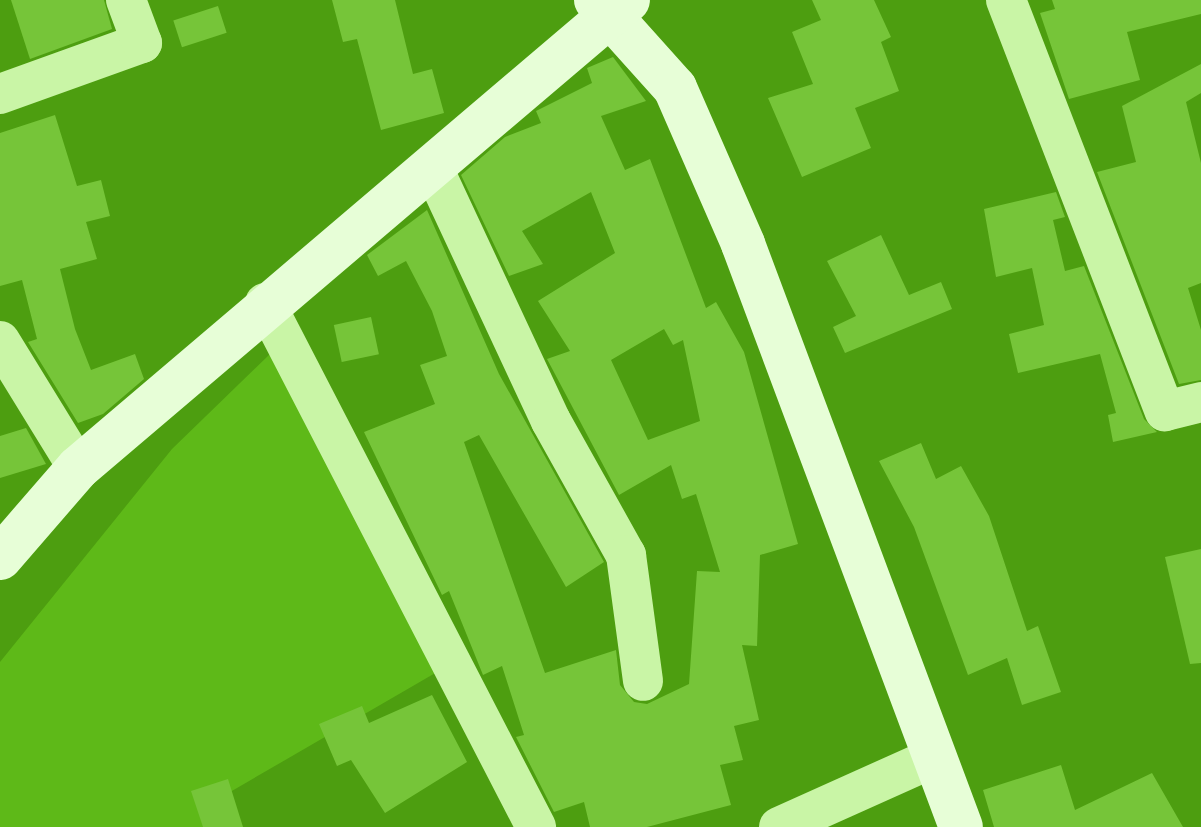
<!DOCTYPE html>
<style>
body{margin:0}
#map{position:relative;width:1201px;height:827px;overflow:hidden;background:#4d9e10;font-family:"Varela Round",sans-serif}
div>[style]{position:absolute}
.green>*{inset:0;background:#5eb918}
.building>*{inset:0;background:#76c539;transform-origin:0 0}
.street>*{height:40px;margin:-20px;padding:0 20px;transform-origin:20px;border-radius:20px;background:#c9f5a6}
.secondary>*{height:44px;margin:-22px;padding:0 22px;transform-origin:22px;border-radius:22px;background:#e7fed7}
span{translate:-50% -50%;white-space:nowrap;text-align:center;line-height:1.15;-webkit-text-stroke:6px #4d9e10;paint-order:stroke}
</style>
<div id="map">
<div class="green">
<i style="clip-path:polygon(270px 354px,437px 672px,199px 810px,204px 827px,0 827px,0 662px,172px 449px)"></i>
</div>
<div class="building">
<i style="clip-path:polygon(11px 0,104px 0,112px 29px,30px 59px)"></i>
<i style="clip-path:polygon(332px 0,395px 0,413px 74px,432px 69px,444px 113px,381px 130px,357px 39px,343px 42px)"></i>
<i style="clip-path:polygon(812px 0,874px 0,891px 37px,881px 42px,899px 91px,855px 108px,871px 148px,802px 177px,768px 98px,813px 84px,792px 32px,821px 20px)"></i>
<i style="clip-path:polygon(1052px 0,1201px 0,1201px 14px,1127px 32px,1140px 80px,1069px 99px,1040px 13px,1055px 9px)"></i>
<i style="left:218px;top:6px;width:28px;height:47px;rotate:72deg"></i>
<i style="clip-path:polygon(evenodd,613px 57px,646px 101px,601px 116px,625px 170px,650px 159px,706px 308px,716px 302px,744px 352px,798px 544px,760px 555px,757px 646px,742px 645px,759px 720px,734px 726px,743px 760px,720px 765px,731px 805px,647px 827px,590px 827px,584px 802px,554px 812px,516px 737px,524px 735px,502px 666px,483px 675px,449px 591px,442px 595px,364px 432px,435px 404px,420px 365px,447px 356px,432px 311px,406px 261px,378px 276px,367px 255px,427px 210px,499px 374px,604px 562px,566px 587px,479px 435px,464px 442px,545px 673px,616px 650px,620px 685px,634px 702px,647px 704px,689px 684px,697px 571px,720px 572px,696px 494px,682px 499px,671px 465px,619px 495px,547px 359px,570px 351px,538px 301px,615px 253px,591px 192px,522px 231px,543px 264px,509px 276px,461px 175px,505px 137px,541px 123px,536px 111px,592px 83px,587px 68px,613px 57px,664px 329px,673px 345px,683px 340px,700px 421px,648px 440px,611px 360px,664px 329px)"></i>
<i style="clip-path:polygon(1201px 64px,1201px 93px,1186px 102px,1201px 163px,1201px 283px,1188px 288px,1201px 330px,1201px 380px,1179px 384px,1097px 172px,1136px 162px,1122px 106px)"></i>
<i style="clip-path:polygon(55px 115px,77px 186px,101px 180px,110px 216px,86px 222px,97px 259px,60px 269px,75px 329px,91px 370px,135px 354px,144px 379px,103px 414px,78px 423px,28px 342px,37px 339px,22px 280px,0 286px,0 133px)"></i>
<i style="clip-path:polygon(1056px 192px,1065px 217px,1053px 220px,1065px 271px,1084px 266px,1144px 419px,1157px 432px,1113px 442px,1108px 415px,1116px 413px,1100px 354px,1018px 373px,1009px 334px,1044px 325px,1032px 268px,996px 277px,984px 209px)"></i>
<i style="clip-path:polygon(881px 235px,909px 295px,941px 282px,952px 309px,845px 353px,833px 327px,856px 316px,827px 261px)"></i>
<i style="left:371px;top:317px;width:38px;height:38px;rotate:78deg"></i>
<i style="clip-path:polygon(26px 428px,46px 464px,0 478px,0 436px)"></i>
<i style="clip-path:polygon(921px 443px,936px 479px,961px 466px,989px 516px,1027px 631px,1038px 626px,1061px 692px,1022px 705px,1007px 658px,968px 675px,914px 527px,879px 461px)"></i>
<i style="clip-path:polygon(1201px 549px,1201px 663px,1190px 664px,1165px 557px)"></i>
<i style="clip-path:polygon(432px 695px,467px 762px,385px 813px,351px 760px,337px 766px,319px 724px,362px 706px,369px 723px)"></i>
<i style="clip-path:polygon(1061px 765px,1075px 810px,1152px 773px,1183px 827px,994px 827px,983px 790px)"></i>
<i style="clip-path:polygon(228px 779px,243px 827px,203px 827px,191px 791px)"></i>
</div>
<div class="street">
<i style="left:1006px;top:0;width:441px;rotate:68.9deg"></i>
<i style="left:1165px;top:411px;width:37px;rotate:-14deg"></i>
<i style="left:0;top:94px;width:151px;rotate:-19.8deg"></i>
<i style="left:142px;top:43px;width:46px;rotate:-110.4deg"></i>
<i style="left:432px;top:166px;width:281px;rotate:65deg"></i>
<i style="left:551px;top:421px;width:154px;rotate:60.8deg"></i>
<i style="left:626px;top:555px;width:127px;rotate:82.3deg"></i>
<i style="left:265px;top:303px;width:590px;rotate:62.65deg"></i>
<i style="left:0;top:341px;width:149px;rotate:58.4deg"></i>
<i style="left:779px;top:827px;width:171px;rotate:-24.2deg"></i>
</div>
<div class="secondary">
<i style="left:596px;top:0;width:118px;rotate:48.1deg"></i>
<i style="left:675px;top:88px;width:170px;rotate:66.4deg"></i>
<i style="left:743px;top:244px;width:622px;rotate:69.5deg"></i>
<i style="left:0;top:558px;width:119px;rotate:-49.1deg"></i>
<i style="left:78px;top:468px;width:722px;rotate:-40.39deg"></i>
</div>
</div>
